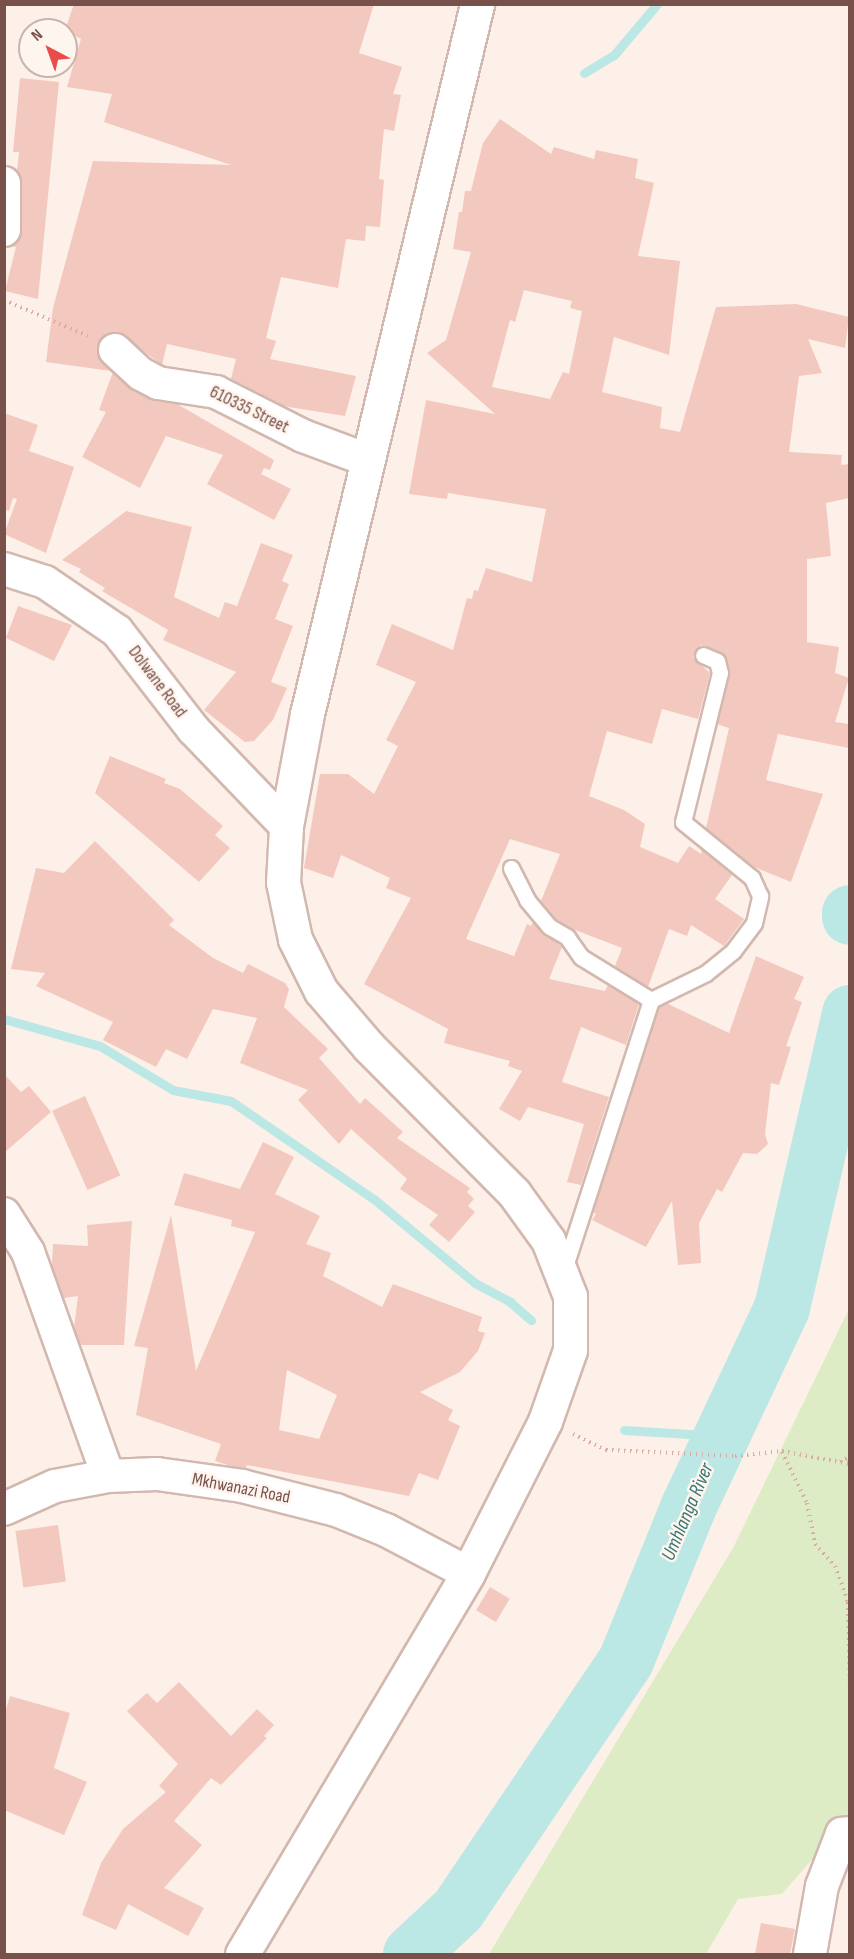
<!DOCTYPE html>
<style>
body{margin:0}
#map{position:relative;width:854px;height:1959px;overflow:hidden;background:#fdf0e8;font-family:"Sofia Sans Condensed",sans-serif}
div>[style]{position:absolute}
.green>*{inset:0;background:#ddecc5}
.stream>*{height:9px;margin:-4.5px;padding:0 4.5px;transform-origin:4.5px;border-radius:4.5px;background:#bbe8e5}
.river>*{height:56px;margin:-28px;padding:0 28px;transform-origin:28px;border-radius:28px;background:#bbe8e5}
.building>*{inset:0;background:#f3c8be;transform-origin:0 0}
.path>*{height:4px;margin-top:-2px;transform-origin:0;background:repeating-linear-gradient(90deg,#d9aba1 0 1.5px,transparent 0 6px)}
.roads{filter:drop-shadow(2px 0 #d2b8af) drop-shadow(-2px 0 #d2b8af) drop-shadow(0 2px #d2b8af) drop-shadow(0 -2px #d2b8af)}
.service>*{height:15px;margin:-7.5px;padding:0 7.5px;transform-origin:7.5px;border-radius:7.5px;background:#fff}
.minor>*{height:32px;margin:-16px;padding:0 16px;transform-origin:16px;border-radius:16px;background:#fff}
.tertiary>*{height:33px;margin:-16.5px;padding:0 16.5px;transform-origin:16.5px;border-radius:16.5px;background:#fff}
span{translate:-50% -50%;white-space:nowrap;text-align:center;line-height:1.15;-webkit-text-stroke:5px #fff5ef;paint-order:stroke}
.street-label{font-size:18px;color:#78514a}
.water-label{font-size:20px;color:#3a7674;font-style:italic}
.frame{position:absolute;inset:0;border:6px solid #78514a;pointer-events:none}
.north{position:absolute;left:18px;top:18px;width:60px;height:60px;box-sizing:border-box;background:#fff5ef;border:2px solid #c9b3ad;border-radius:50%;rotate:319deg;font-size:16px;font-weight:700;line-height:24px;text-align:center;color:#78514a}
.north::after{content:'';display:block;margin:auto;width:21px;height:27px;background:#ea4c4a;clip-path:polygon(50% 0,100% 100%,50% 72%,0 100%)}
</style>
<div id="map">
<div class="green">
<i style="clip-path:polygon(849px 1309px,849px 1817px,782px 1894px,738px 1899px,706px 1954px,489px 1954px,733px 1548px)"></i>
</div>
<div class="stream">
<i style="left:584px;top:73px;width:35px;rotate:-31deg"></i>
<i style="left:614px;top:55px;width:67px;rotate:-49.9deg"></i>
<i style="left:4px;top:1019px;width:100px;rotate:15.7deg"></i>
<i style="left:100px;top:1046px;width:85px;rotate:31.1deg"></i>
<i style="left:173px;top:1090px;width:59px;rotate:10.7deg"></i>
<i style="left:231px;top:1101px;width:175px;rotate:34.5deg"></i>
<i style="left:375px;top:1200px;width:130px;rotate:39.7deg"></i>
<i style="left:475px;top:1283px;width:40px;rotate:28deg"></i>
<i style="left:510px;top:1302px;width:28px;rotate:41deg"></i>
<i style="left:836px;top:1064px;width:18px;rotate:41deg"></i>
<i style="left:624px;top:1430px;width:98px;rotate:3.5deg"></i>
</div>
<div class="river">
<i style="left:850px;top:913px;width:4px;rotate:90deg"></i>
<i style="left:411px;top:1954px;width:64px;rotate:-43.1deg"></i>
<i style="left:458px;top:1910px;width:300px;rotate:-56deg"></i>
<i style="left:626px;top:1661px;width:165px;rotate:-67.9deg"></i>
<i style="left:688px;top:1508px;width:221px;rotate:-64.8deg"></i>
<i style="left:782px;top:1308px;width:303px;rotate:-77deg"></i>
</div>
<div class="building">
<i style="clip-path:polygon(74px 4px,374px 4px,359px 53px,402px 67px,393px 94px,401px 95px,394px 131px,384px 129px,379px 179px,384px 180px,380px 227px,366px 226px,365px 241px,346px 239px,338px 288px,281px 277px,266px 338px,276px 341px,270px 359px,356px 376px,345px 416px,283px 406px,231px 379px,236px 359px,167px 344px,162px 365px,118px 332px,102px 337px,97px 347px,98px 356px,111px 371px,46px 362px,53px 308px,93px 161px,231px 165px,104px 122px,112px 94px,67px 87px,81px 39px,65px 30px)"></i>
<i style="clip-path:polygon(20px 78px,59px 82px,38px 299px,5px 291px,16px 247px,11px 246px,19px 239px,22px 230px,22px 183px,17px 171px,19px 152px,13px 152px)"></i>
<i style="clip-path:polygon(evenodd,500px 119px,551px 154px,554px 147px,594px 159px,596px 150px,638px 159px,635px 178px,654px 183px,638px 256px,680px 261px,669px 355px,614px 337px,602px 392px,662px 407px,660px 428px,680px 432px,716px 307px,796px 304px,849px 317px,845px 348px,808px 339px,822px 373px,799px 376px,789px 452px,842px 455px,841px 465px,849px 464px,849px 498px,826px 503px,831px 556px,807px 559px,807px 642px,839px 647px,835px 673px,849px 678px,835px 722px,849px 724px,849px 748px,778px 734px,766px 780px,823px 794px,791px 882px,754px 867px,706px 828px,729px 728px,717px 724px,730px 671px,724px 654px,701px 645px,693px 657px,710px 673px,698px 719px,662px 709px,652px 744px,607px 731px,589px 796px,624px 810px,645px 824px,640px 847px,678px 863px,689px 846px,701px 854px,702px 850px,732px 875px,715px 899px,744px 919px,724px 946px,691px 925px,687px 936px,669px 929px,648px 987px,615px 966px,622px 948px,570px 928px,556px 919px,541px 901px,560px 854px,510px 839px,466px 939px,514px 956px,527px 924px,531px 926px,533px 922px,562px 947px,549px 979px,605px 991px,608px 985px,639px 1004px,626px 1045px,581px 1027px,562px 1082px,609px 1097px,581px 1185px,567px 1182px,584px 1124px,528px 1107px,520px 1121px,499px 1109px,522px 1071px,508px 1066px,510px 1061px,444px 1043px,448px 1029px,364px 984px,411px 898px,386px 888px,390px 878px,341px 855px,333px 878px,304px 868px,320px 774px,348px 774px,374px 794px,398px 746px,386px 740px,416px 682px,376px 665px,392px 624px,453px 650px,467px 598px,472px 599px,474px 590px,478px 591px,486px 568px,532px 582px,546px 509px,448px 493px,447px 499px,409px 494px,426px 400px,495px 414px,427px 353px,446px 340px,471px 252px,453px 249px,459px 212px,462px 212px,465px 191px,471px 191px,483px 143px,500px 119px,524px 290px,572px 301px,570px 308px,582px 311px,569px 374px,563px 372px,550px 399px,492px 387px,510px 320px,515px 322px,524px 290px)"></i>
<i style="clip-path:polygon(113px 372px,133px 390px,155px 401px,177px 404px,274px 460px,270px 470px,264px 468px,261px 474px,291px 489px,274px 520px,207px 484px,223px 455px,166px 436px,140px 488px,82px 457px,106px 412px,99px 410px)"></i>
<i style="clip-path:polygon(4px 413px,38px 425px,29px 451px,74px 467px,46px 553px,4px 534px,17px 499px,13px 498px,9px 511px,4px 510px)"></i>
<i style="clip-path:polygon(126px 511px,192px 527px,174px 597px,219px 618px,225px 602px,237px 606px,261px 543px,293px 555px,282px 581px,289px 584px,275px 619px,293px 626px,271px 682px,287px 688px,273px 720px,254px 741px,245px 742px,204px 710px,236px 672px,163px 640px,168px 630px,102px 591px,105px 588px,79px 572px,81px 569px,62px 560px)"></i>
<i style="clip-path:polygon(18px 606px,72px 625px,54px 661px,6px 638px)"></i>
<i style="clip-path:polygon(110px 756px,166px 779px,164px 783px,180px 789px,223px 826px,215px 835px,230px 848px,199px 882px,95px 793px)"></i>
<i style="clip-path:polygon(95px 841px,174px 920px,169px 925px,213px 958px,243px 973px,248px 964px,285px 983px,289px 989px,284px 1007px,328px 1049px,319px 1058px,360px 1104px,365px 1098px,403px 1132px,397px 1138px,470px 1188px,467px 1192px,474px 1199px,468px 1206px,475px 1212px,449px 1242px,429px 1225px,438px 1215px,400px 1189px,407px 1179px,351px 1129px,339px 1144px,298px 1100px,308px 1090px,240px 1063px,257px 1018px,213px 1009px,187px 1059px,166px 1049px,156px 1067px,103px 1040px,113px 1022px,36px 986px,45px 973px,11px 969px,36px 868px,64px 873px)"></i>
<i style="clip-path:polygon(756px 956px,804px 977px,794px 999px,802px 1002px,786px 1046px,791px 1047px,779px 1085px,771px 1083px,765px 1134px,768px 1144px,757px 1154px,743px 1153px,722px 1192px,717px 1189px,699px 1223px,701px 1263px,678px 1265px,672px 1201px,646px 1247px,592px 1220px,596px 1214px,593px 1212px,659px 1007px,666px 1003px,729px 1033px)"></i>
<i style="clip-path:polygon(4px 1074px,21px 1092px,29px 1086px,51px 1112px,4px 1153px)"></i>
<i style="left:85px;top:1096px;width:87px;height:36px;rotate:66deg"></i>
<i style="clip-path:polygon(evenodd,263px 1142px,294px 1157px,275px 1194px,320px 1216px,306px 1244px,331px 1253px,323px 1276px,382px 1307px,393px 1284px,482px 1317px,478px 1331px,485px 1333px,478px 1351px,460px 1372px,420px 1392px,453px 1410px,448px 1420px,460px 1426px,438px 1480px,419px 1473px,409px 1496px,247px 1465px,246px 1468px,231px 1466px,215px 1461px,221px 1444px,136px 1415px,148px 1348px,134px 1346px,171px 1215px,196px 1371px,255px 1232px,231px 1226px,232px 1220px,174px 1205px,184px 1173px,240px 1189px,263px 1142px,287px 1370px,337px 1395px,319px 1439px,279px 1430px,287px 1370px)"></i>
<i style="clip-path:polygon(132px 1221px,124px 1345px,80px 1345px,74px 1328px,78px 1296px,64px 1298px,52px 1265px,53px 1244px,88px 1246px,87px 1225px)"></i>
<i style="left:58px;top:1525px;width:57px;height:43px;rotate:82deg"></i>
<i style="left:490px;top:1587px;width:23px;height:27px;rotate:31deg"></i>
<i style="clip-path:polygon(179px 1682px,231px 1736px,257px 1709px,274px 1725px,264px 1736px,267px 1738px,221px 1785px,211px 1778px,174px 1821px,202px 1845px,164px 1888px,204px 1908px,188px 1936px,128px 1904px,116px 1930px,82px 1915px,101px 1863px,123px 1829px,166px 1792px,159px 1786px,178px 1764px,127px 1711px,147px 1693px,157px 1703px)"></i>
<i style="clip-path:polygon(10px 1696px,70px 1713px,54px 1768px,87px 1782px,64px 1835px,4px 1810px,4px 1716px)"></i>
<i style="clip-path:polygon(761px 1923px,795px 1929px,790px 1954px,755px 1954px)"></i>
</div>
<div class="path">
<i style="left:4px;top:300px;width:91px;rotate:23.2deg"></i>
<i style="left:573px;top:1434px;width:37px;rotate:26deg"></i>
<i style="left:606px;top:1450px;width:129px;rotate:2.7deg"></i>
<i style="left:735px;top:1456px;width:47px;rotate:-6.1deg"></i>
<i style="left:782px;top:1451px;width:69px;rotate:10.8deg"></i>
<i style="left:782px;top:1452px;width:57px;rotate:63.9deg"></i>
<i style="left:807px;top:1503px;width:42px;rotate:79deg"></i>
<i style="left:815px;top:1544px;width:30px;rotate:48deg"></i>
<i style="left:835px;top:1566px;width:38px;rotate:70deg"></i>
<i style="left:848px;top:1602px;width:90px;rotate:88.7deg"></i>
<i style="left:840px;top:1462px;width:11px;rotate:-27deg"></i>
</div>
<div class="roads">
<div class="service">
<i style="left:511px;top:868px;width:36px;rotate:63deg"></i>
<i style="left:527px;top:900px;width:35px;rotate:50deg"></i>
<i style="left:550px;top:927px;width:20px;rotate:30deg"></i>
<i style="left:567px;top:937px;width:24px;rotate:55deg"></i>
<i style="left:581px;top:957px;width:82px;rotate:31.6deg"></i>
<i style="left:651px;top:1000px;width:283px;rotate:107.9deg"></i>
<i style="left:651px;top:1000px;width:61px;rotate:-26.1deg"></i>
<i style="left:706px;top:973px;width:35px;rotate:-39deg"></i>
<i style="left:733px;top:951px;width:35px;rotate:-53deg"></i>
<i style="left:754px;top:923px;width:28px;rotate:-77deg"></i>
<i style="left:760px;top:896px;width:20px;rotate:-114deg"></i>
<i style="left:752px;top:878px;width:89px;rotate:-140.9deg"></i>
<i style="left:683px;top:822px;width:154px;rotate:-76.1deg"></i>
<i style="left:720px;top:673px;width:12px;rotate:-104deg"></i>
<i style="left:717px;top:661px;width:15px;rotate:-157deg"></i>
</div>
<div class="minor">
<i style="left:4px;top:183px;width:47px;rotate:90deg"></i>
<i style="left:115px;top:350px;width:35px;rotate:43deg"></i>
<i style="left:141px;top:374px;width:19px;rotate:28deg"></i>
<i style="left:158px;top:383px;width:59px;rotate:8.8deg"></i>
<i style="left:216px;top:392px;width:97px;rotate:26.8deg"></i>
<i style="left:303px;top:436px;width:69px;rotate:20.3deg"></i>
<i style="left:4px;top:569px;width:43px;rotate:17.6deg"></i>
<i style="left:45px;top:582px;width:87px;rotate:34.2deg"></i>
<i style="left:117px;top:631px;width:124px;rotate:52.2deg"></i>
<i style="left:193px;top:729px;width:134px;rotate:46.2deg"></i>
<i style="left:4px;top:1214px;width:45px;rotate:57.7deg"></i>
<i style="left:28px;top:1252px;width:238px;rotate:70.3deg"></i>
<i style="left:4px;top:1509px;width:56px;rotate:-24.3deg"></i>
<i style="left:55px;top:1486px;width:54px;rotate:-10.7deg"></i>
<i style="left:108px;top:1476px;width:49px;rotate:-2.3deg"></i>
<i style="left:157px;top:1474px;width:86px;rotate:8deg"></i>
<i style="left:242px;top:1486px;width:97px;rotate:14.3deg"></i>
<i style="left:336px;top:1510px;width:54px;rotate:21.8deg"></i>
<i style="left:386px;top:1530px;width:93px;rotate:27.7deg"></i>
<i style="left:810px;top:1954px;width:69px;rotate:-80deg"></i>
<i style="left:822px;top:1886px;width:56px;rotate:-69deg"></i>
<i style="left:842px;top:1834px;width:8px;rotate:-7deg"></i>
</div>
<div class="tertiary">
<i style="left:242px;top:1954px;width:443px;rotate:-59.3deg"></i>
<i style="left:468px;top:1573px;width:170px;rotate:-63.1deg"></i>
<i style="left:545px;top:1421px;width:75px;rotate:-70.6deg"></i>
<i style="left:570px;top:1350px;width:54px;rotate:-90deg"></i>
<i style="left:570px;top:1296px;width:60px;rotate:-111.4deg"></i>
<i style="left:548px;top:1240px;width:58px;rotate:-125.9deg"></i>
<i style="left:514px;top:1193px;width:206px;rotate:-134.8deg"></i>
<i style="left:369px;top:1047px;width:74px;rotate:-130.6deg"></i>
<i style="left:321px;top:991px;width:58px;rotate:-116.6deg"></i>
<i style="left:295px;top:939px;width:58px;rotate:-101.9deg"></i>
<i style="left:283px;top:882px;width:56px;rotate:-86.9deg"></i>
<i style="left:286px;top:826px;width:114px;rotate:-79.4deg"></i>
<i style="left:307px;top:714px;width:730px;rotate:-76.53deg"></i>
</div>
</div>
<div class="street-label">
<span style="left:249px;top:410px;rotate:26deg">610335 Street</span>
<span style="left:157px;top:682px;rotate:53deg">Dolwane Road</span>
<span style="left:241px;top:1489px;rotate:11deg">Mkhwanazi Road</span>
</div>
<div class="water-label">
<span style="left:688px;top:1512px;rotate:-67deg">Umhlanga River</span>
</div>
<div class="frame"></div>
<div class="north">N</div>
</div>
